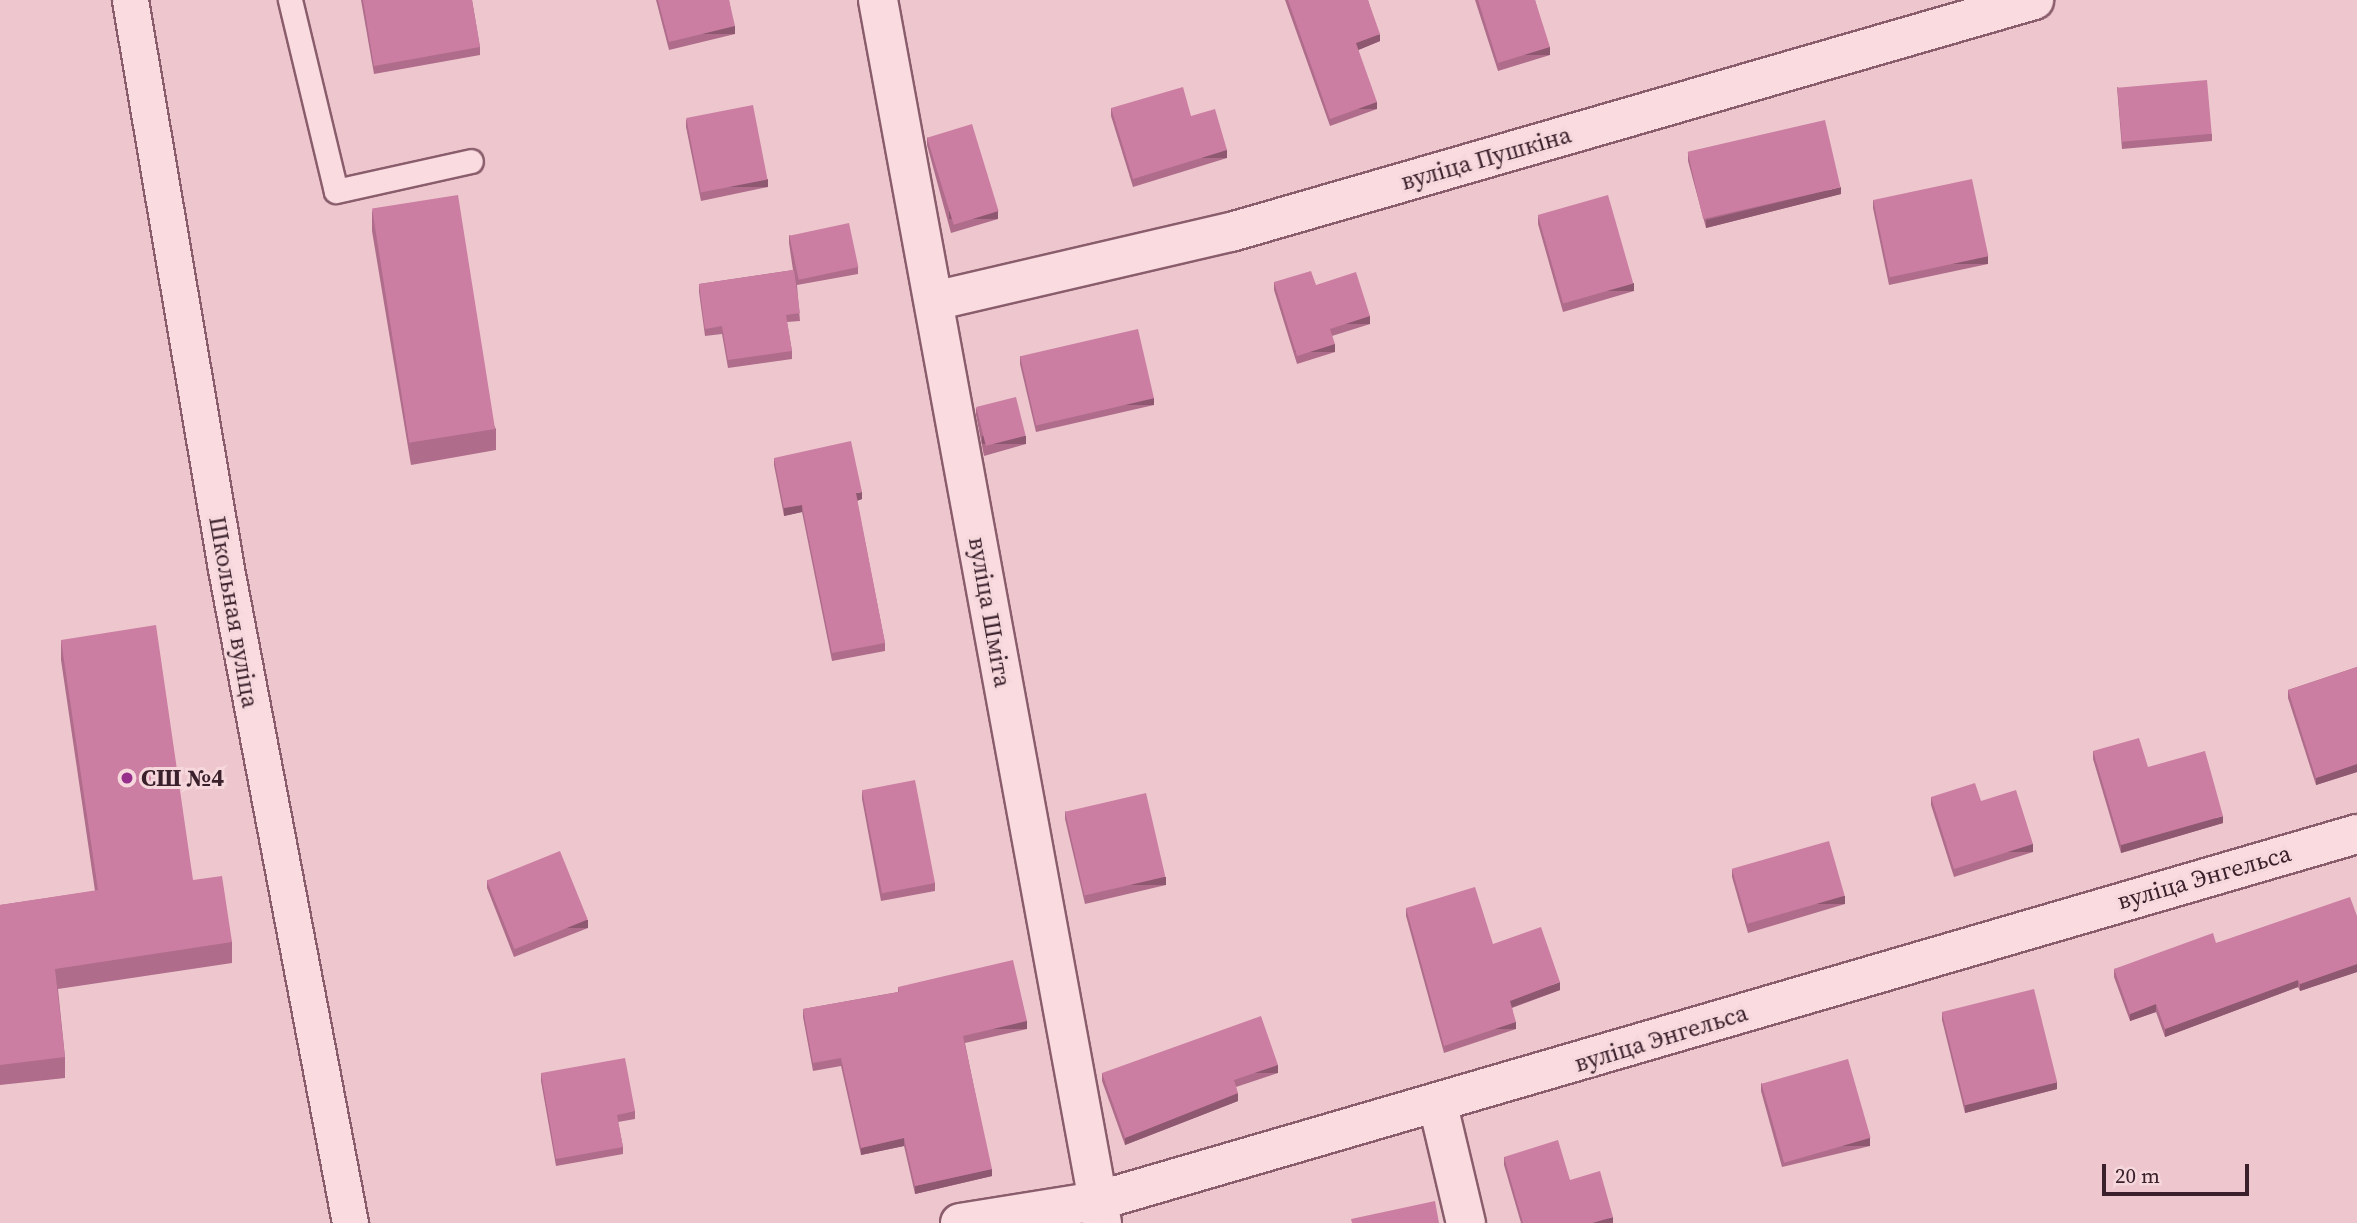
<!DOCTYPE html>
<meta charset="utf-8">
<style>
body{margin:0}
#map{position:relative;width:2357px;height:1223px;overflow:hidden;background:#eec7ce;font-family:"Source Serif 4",serif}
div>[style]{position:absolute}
.roads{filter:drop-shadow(2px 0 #8a5d6c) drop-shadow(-2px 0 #8a5d6c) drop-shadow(0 2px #8a5d6c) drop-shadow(0 -2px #8a5d6c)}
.service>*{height:23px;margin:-11.5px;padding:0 11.5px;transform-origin:11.5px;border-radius:11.5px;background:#f9dbe0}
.pedestrian>*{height:35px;margin:-17.5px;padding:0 17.5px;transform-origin:17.5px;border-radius:17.5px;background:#f9dbe0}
.minor>*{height:38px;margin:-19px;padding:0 19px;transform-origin:19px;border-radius:19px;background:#f9dbe0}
.wall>*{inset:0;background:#af6c8b}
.shaded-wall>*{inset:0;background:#8e5871;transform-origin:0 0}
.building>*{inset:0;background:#cb7ea2;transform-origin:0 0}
.dots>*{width:19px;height:19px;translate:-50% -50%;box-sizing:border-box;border:4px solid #f5d7dc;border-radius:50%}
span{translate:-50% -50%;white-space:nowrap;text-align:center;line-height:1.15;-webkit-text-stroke:6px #f5d7dc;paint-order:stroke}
.street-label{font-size:24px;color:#3a202b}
.poi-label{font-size:24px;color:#3a202b;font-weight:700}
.left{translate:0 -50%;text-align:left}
.scale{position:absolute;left:2102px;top:1164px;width:147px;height:32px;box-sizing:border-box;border:4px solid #3a202b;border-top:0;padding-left:9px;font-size:21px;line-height:24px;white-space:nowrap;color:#3a202b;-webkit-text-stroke:5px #f5d7dc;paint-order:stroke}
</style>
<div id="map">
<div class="roads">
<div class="service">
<i style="left:290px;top:0;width:196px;rotate:76.5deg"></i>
<i style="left:336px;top:191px;width:138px;rotate:-12.5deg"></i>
</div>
<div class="pedestrian">
<i style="left:130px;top:0;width:577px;rotate:80.42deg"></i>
<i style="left:226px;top:569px;width:666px;rotate:79.26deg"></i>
</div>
<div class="minor">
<i style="left:878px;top:0;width:1243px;rotate:79.62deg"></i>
<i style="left:934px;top:301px;width:305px;rotate:-13.1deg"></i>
<i style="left:1231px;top:232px;width:836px;rotate:-16.11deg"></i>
<i style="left:1438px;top:1105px;width:121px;rotate:76.7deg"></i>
<i style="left:960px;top:1223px;width:139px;rotate:-9.1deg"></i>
<i style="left:1097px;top:1201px;width:1312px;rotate:-16.24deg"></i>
</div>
</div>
<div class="wall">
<i style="clip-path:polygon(361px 0,472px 0,480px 47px,480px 55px,374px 74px)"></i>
<i style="clip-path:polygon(656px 0,729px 0,735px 34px,669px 50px)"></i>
<i style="clip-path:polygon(1285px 0,1368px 0,1380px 41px,1358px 50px,1377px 109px,1330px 126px)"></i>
<i style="clip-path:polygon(1475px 0,1535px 0,1550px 55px,1498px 71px)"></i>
<i style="clip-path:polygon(2117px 87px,2212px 134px,2212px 141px,2122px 149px)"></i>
<i style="clip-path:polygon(1111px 108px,1191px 116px,1227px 158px,1133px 187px,1111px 116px)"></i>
<i style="clip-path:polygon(686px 119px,768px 187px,701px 201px,686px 127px)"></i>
<i style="clip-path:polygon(927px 137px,998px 219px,951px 233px,927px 145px)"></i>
<i style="clip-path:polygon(1688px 154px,1841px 194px,1706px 228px,1688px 161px)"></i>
<i style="clip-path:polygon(1873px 200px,1988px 264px,1889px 285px,1873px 208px)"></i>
<i style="clip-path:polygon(372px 210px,496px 429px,496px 450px,411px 465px,372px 231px)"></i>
<i style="clip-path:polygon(1538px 216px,1634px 291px,1563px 312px,1538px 224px)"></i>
<i style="clip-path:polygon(789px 235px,858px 267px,858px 274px,797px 285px,800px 321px,787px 322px,792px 351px,792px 359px,728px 368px,722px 334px,705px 336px,699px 292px,699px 284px,793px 270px,789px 243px)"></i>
<i style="clip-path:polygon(1274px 282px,1316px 285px,1370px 324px,1332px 336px,1335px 352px,1297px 364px,1274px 290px)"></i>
<i style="clip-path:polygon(1020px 356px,1154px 405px,1036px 432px,1020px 364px)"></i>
<i style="clip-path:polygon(976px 408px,1026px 444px,984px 456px,976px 415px)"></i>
<i style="clip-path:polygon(774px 458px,862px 499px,857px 501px,885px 643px,885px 651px,832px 661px,802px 512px,784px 516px,774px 465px)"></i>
<i style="clip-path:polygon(61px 640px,193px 880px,232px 942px,232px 963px,58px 989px,65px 1057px,65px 1078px,0 1085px,0 905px,95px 891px,61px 660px)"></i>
<i style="clip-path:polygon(2357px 667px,2357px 772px,2316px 785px,2288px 698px,2288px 690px)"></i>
<i style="clip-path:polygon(2093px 751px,2148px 767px,2223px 823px,2121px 853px,2093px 759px)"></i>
<i style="clip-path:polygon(862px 791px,935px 883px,935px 891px,881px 901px,862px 799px)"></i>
<i style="clip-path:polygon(1931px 797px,1981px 801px,2033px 852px,1954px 877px,1931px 805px)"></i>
<i style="clip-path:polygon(1065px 811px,1166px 885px,1085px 904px,1065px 819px)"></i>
<i style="clip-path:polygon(1732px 869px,1845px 904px,1748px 933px,1732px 877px)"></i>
<i style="clip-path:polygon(487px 880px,588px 928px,514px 957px,487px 888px)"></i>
<i style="clip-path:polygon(1406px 908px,1560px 990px,1512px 1008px,1516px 1029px,1444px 1053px,1406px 916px)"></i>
<i style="clip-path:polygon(2357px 916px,2357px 972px,2300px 991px,2298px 987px,2165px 1037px,2156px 1012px,2130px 1021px,2114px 977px,2114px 969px,2216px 943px)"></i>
<i style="clip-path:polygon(898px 987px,1027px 1029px,965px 1043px,992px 1176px,915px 1194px,904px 1146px,861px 1155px,841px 1066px,813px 1071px,803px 1017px,803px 1009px,898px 992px)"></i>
<i style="clip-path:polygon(1942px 1012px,2057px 1089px,1965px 1113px,1942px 1020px)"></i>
<i style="clip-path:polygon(541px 1073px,635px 1111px,635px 1119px,618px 1122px,623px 1147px,623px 1154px,556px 1166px,541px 1081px)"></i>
<i style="clip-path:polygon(1102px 1073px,1278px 1073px,1236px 1087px,1238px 1101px,1125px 1145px,1102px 1081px)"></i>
<i style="clip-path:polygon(1761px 1083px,1870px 1146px,1782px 1167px,1761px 1091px)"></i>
<i style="clip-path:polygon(1504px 1157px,1570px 1180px,1613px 1223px,1521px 1223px,1504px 1165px)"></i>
</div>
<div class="shaded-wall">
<i style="left:735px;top:26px;width:8px;height:68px;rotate:90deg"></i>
<i style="clip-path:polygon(1380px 34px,1380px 41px,1356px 51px,1356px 43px)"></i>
<i style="left:1550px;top:47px;width:8px;height:54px;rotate:90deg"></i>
<i style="left:1377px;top:102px;width:7px;height:50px;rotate:90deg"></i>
<i style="left:1227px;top:150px;width:8px;height:98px;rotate:90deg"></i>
<i style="left:768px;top:179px;width:8px;height:68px;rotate:90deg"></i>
<i style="clip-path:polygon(1841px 187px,1841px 194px,1706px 228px,1706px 220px)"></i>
<i style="left:998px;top:211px;width:8px;height:49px;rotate:90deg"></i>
<i style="left:1988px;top:256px;width:8px;height:101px;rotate:90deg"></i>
<i style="left:1634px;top:283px;width:8px;height:74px;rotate:90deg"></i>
<i style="left:1370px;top:316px;width:8px;height:42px;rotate:90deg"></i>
<i style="left:1335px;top:344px;width:8px;height:40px;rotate:90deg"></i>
<i style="left:1154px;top:398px;width:7px;height:121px;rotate:90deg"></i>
<i style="left:1026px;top:436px;width:8px;height:44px;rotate:90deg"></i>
<i style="clip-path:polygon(862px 492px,862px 499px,856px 501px,856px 493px)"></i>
<i style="clip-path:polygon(802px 505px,802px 512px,784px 516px,784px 508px)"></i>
<i style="clip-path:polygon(2357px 764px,2357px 772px,2316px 785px,2316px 778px)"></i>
<i style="clip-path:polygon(2223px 816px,2223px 823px,2121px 853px,2121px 845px)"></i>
<i style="left:2033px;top:844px;width:8px;height:83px;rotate:90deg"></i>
<i style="left:1166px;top:877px;width:8px;height:83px;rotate:90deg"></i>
<i style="left:1845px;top:896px;width:8px;height:101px;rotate:90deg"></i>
<i style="left:588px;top:920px;width:8px;height:79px;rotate:90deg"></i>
<i style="clip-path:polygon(2357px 964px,2357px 972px,2300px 991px,2300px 984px)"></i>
<i style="clip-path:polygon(2298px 980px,2298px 987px,2165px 1037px,2165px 1029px)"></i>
<i style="clip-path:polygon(1560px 982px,1560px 990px,1510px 1008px,1510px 1001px)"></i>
<i style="clip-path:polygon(2156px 1004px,2156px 1012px,2130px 1021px,2130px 1014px)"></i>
<i style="left:1027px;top:1021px;width:8px;height:66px;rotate:90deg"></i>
<i style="left:1516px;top:1022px;width:7px;height:76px;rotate:90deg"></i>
<i style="left:1278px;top:1065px;width:8px;height:46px;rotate:90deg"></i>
<i style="clip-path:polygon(2057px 1082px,2057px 1089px,1965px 1113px,1965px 1105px)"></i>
<i style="clip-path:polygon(1238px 1093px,1238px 1101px,1125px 1145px,1125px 1138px)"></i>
<i style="clip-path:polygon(904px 1138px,904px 1146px,861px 1155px,861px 1148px)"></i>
<i style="left:1870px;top:1138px;width:8px;height:90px;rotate:90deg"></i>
<i style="clip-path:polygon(992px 1169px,992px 1176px,915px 1194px,915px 1186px)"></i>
<i style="clip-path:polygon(1613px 1217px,1613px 1223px,1592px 1223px)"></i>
</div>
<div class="building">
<i style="clip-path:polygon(363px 0,472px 0,480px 47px,374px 66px)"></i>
<i style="clip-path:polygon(658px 0,729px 0,735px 26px,669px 42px)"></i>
<i style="clip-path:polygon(1288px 0,1368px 0,1380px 34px,1356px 43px,1377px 102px,1330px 119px)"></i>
<i style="clip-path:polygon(1478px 0,1535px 0,1550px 47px,1498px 63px)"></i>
<i style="left:2207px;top:80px;width:54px;height:90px;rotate:85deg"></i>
<i style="clip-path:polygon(1183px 87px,1191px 116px,1215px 109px,1227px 150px,1133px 179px,1111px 108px)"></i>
<i style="left:753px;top:105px;width:76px;height:68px;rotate:79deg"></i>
<i style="left:1825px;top:120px;width:69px;height:141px;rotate:77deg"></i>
<i style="left:972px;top:124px;width:91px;height:47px;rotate:73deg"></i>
<i style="left:1972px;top:179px;width:79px;height:101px;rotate:78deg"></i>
<i style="left:458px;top:195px;width:237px;height:87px;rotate:81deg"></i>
<i style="left:1608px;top:195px;width:92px;height:73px;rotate:74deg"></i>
<i style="left:849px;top:223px;width:45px;height:61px;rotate:78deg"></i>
<i style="clip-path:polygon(794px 270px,800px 313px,786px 315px,792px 351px,728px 360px,722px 326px,705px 329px,699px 284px)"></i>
<i style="clip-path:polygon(1311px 271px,1316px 285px,1356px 272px,1370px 316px,1330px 329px,1335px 344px,1297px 356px,1274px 282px)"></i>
<i style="left:1138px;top:329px;width:71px;height:121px;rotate:77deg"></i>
<i style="left:1016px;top:397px;width:40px;height:41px;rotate:76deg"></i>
<i style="clip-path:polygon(851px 441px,862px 492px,856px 493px,885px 643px,832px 653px,802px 505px,784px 508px,774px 458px)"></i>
<i style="clip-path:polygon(156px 625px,193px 880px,222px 876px,232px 942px,55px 969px,65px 1057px,0 1065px,0 905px,98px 890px,61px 640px)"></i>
<i style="clip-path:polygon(2357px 667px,2357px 764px,2316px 778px,2288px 690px)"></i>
<i style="clip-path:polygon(2139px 738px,2148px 767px,2205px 751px,2223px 816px,2121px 845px,2093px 751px)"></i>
<i style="left:915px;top:780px;width:105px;height:54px;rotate:79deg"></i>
<i style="clip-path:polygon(1975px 783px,1981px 801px,2016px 790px,2033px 844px,1954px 869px,1931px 797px)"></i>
<i style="left:1146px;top:793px;width:86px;height:83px;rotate:77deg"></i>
<i style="left:1829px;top:841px;width:57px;height:101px;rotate:74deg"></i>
<i style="left:560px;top:851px;width:74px;height:79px;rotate:68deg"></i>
<i style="clip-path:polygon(1475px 887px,1493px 944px,1541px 927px,1560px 982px,1510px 1001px,1516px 1022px,1444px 1046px,1406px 908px)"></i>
<i style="clip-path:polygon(2350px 897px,2357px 916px,2357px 964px,2300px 984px,2298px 980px,2165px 1029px,2156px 1004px,2130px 1014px,2114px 969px,2213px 933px,2216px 943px)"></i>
<i style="clip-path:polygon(1013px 960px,1027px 1021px,963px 1036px,992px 1169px,915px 1186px,904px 1138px,861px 1148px,841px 1058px,813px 1063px,803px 1009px,899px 992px,898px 987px)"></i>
<i style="left:2034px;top:989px;width:96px;height:95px;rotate:76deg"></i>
<i style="clip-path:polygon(1261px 1016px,1278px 1065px,1234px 1080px,1238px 1093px,1125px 1138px,1102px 1073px)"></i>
<i style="clip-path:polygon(625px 1058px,635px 1111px,617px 1115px,623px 1147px,556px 1159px,541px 1073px)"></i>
<i style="left:1848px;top:1059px;width:82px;height:90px;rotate:74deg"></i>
<i style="clip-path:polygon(1558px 1140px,1570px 1180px,1600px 1171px,1613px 1217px,1592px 1223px,1523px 1223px,1504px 1157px)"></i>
<i style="clip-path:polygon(1435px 1201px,1439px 1223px,1352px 1223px,1351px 1219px)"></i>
</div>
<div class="dots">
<i style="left:127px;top:778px;background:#982e8c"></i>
</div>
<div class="street-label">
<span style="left:1486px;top:158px;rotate:-16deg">вуліца Пушкіна</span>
<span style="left:234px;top:612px;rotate:80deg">Школьная вуліца</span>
<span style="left:990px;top:612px;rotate:80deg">вуліца Шміта</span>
<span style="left:2204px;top:877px;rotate:-16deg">вуліца Энгельса</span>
<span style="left:1661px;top:1038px;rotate:-17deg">вуліца Энгельса</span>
</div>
<div class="poi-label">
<span class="left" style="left:141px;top:778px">СШ №4</span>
</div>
<div class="scale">20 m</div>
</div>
